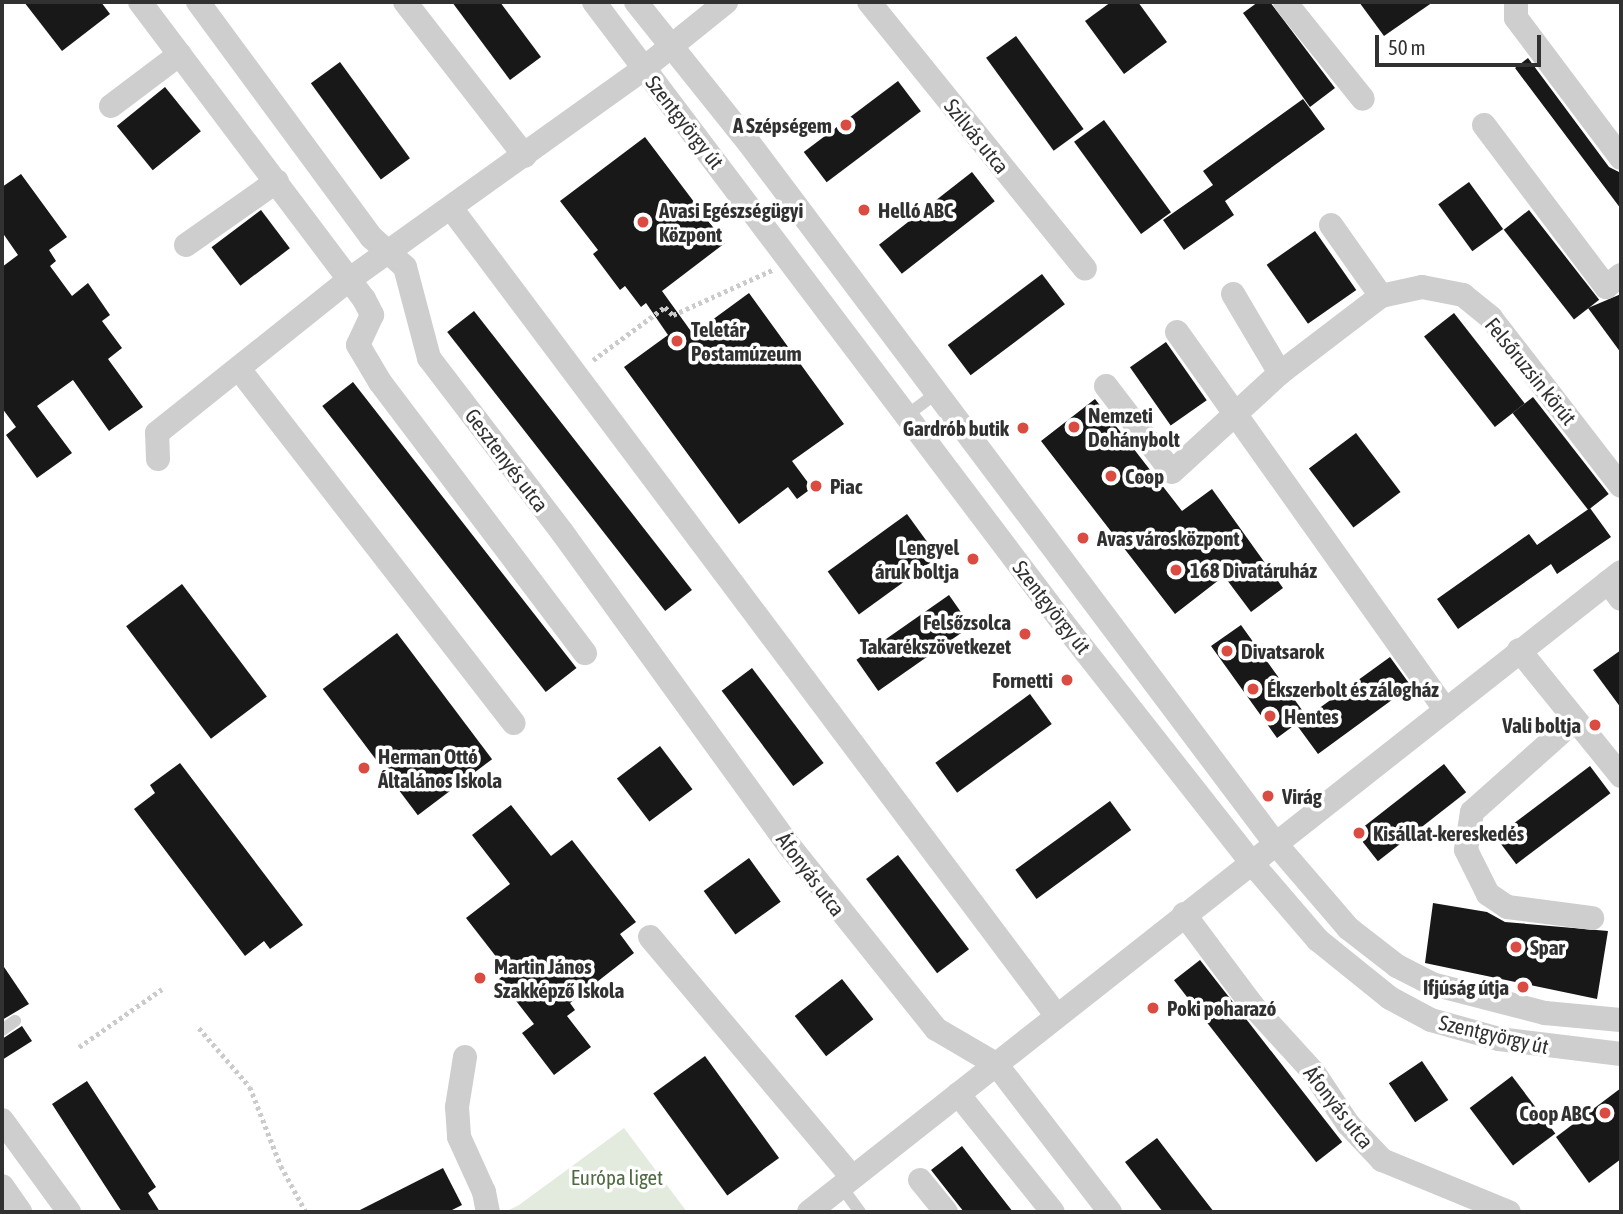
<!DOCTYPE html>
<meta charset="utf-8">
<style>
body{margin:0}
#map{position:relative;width:1623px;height:1214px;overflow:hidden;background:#fff;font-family:"Asap Condensed",sans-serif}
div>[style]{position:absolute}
.green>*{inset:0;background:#e3eade}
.building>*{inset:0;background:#181818;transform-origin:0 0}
.path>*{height:4.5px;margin-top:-2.25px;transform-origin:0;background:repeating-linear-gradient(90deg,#cbcbcb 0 3.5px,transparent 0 7px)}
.service>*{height:12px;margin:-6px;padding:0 6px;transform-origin:6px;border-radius:6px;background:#cecece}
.minor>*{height:24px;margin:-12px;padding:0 12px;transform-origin:12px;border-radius:12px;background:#cecece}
.dots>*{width:19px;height:19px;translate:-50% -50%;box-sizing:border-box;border:4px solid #fff;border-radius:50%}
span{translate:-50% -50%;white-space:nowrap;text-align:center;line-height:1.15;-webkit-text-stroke:7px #fff;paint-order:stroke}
.street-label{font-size:21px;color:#313131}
.poi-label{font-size:21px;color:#313131;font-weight:700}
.right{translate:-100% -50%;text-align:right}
.left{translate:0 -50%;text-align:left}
.park-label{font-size:21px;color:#4f6b41}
.frame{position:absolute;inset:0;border:4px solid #313131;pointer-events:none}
.scale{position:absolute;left:1375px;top:35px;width:166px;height:32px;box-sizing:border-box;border:4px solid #313131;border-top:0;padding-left:9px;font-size:21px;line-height:24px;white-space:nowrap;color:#313131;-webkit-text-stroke:5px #fff;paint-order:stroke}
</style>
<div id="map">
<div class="green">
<i style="clip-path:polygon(624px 1128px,687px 1212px,505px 1212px,519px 1205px)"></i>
</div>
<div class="building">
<i style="clip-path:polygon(24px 2px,101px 2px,110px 14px,62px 51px)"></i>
<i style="clip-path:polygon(452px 2px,500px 2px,541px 57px,510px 80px)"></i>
<i style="clip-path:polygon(1111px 2px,1138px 2px,1167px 42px,1124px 74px,1085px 21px)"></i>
<i style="clip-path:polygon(1258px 2px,1270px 2px,1335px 88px,1310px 107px,1243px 13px)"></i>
<i style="clip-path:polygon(1359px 2px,1433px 2px,1384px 36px)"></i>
<i style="left:1016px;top:36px;width:115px;height:37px;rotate:54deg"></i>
<i style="clip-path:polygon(1528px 58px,1609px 167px,1621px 173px,1621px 209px,1515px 68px)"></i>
<i style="left:340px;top:62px;width:119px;height:36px;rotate:54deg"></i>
<i style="left:898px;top:81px;width:38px;height:118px;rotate:53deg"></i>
<i style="left:165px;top:87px;width:57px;height:62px;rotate:51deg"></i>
<i style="clip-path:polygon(1303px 99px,1325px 129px,1225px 201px,1234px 215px,1184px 250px,1163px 220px,1213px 185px,1203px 171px)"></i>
<i style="left:1104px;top:120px;width:114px;height:37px;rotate:54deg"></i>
<i style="clip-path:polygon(645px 137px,725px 243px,662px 291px,693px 334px,749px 293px,844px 424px,792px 461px,812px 488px,797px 499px,788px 487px,739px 524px,624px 367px,668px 335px,646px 303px,641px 307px,625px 286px,620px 290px,593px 254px,598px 250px,560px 201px)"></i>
<i style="left:972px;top:172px;width:37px;height:118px;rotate:52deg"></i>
<i style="clip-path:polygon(21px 174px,67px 237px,49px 250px,56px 261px,50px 266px,72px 296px,88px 283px,110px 315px,102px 321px,122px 348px,108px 359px,143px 407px,109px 431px,73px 380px,37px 406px,72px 453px,37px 478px,6px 435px,16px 427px,2px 408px,2px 267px,18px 255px,2px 232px,2px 187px)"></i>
<i style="left:1469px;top:182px;width:58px;height:38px;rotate:54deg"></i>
<i style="left:261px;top:210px;width:48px;height:62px;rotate:53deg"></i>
<i style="left:1529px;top:210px;width:114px;height:32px;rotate:52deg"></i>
<i style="left:1315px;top:231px;width:72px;height:59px;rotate:55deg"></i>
<i style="left:1042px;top:274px;width:38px;height:118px;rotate:53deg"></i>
<i style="clip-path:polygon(1621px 294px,1621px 353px,1588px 308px)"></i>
<i style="left:474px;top:311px;width:354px;height:34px;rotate:52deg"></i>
<i style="left:1454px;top:313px;width:115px;height:38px;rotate:52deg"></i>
<i style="left:1166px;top:342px;width:71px;height:44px;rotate:55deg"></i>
<i style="left:353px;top:382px;width:363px;height:39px;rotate:52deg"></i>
<i style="left:1533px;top:397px;width:123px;height:26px;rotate:52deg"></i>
<i style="clip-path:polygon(1095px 399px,1182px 511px,1212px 489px,1283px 588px,1251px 612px,1224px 576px,1175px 614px,1041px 441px)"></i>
<i style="left:1356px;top:433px;width:74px;height:59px;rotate:53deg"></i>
<i style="clip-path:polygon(1590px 508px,1611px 537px,1557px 574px,1551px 564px,1458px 629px,1437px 599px,1529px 534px,1537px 545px)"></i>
<i style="left:907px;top:514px;width:53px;height:98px;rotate:54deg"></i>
<i style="left:182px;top:584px;width:141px;height:70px;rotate:53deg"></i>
<i style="left:949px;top:595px;width:38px;height:113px;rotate:55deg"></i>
<i style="clip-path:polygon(1241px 625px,1307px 717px,1390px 657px,1411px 686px,1318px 754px,1296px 724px,1277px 738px,1211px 646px)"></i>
<i style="left:397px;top:633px;width:158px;height:93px;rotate:53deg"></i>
<i style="clip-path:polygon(1621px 650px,1621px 708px,1593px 670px)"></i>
<i style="left:752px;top:668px;width:119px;height:38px;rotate:53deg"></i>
<i style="left:1030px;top:694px;width:37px;height:117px;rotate:54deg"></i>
<i style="left:660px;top:746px;width:54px;height:54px;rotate:53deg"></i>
<i style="clip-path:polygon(180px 763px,303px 925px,270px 949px,264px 941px,245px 956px,134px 809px,155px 793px,150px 785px)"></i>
<i style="left:1444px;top:764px;width:36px;height:112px;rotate:52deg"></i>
<i style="left:1590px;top:766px;width:34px;height:118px;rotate:53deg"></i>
<i style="left:1110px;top:801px;width:36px;height:117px;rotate:54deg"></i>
<i style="clip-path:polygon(511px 805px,551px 856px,572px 840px,636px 922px,620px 934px,634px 953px,570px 1003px,575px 1010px,567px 1016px,591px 1047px,554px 1075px,522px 1033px,534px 1024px,499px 979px,508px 972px,466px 918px,510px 884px,472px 835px)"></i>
<i style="left:898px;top:855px;width:118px;height:40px;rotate:53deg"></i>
<i style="left:749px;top:858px;width:54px;height:56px;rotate:54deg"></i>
<i style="clip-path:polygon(1433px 903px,1487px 912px,1505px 922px,1608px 931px,1597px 999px,1425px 963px)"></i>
<i style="left:1200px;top:960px;width:231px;height:33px;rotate:52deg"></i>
<i style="clip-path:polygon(2px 964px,29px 1004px,2px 1020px)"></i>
<i style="left:842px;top:979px;width:51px;height:60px;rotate:52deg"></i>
<i style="clip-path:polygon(22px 1026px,32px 1041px,2px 1060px,2px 1039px)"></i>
<i style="left:705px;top:1056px;width:126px;height:64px;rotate:54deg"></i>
<i style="left:1422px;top:1061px;width:47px;height:40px;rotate:56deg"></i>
<i style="left:1512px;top:1076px;width:72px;height:53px;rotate:53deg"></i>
<i style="clip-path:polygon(87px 1081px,156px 1187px,148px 1193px,160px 1212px,122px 1212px,52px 1104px)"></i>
<i style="clip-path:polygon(1621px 1088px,1621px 1159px,1589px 1183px,1556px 1137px)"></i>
<i style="clip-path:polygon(1157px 1138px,1193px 1185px,1214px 1212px,1163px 1212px,1125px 1162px)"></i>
<i style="clip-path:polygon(962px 1146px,988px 1180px,1013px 1212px,964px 1212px,960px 1207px,931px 1170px)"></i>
<i style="clip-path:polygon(443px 1168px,462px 1205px,448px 1212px,356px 1212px)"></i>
</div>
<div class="path">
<i style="left:593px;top:360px;width:89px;rotate:-36.4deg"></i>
<i style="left:665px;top:307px;width:11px;rotate:45deg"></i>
<i style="left:673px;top:315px;width:109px;rotate:-24.4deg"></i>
<i style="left:199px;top:1028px;width:78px;rotate:49.2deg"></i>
<i style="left:250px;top:1087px;width:85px;rotate:68.6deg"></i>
<i style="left:281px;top:1166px;width:52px;rotate:61.5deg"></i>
<i style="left:79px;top:1047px;width:101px;rotate:-34.9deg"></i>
</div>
<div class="service">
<i style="left:906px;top:416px;width:38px;rotate:-37deg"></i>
<i style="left:2px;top:1030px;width:16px;rotate:-35deg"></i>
<i style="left:841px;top:1186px;width:32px;rotate:54deg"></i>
</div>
<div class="minor">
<i style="left:140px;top:2px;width:372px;rotate:53deg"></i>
<i style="left:364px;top:299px;width:18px;rotate:63deg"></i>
<i style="left:372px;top:315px;width:33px;rotate:115deg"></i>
<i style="left:358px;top:345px;width:43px;rotate:59.3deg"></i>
<i style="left:380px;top:382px;width:340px;rotate:52.9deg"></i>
<i style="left:198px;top:2px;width:292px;rotate:53.6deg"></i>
<i style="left:371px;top:237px;width:45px;rotate:41.4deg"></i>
<i style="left:405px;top:267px;width:94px;rotate:75.2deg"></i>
<i style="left:429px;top:358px;width:219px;rotate:52.6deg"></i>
<i style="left:562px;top:532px;width:390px;rotate:54.1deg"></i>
<i style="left:791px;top:848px;width:232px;rotate:51.3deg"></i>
<i style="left:936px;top:1029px;width:69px;rotate:30.3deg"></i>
<i style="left:996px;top:1064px;width:187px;rotate:52.4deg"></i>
<i style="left:405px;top:2px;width:195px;rotate:52.1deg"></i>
<i style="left:594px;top:2px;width:778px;rotate:52.94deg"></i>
<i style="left:1063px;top:623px;width:303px;rotate:51.8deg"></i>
<i style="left:1250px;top:861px;width:104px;rotate:49.3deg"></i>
<i style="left:1318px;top:940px;width:92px;rotate:38.9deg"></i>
<i style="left:1390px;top:998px;width:47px;rotate:28.2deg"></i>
<i style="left:1431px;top:1020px;width:71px;rotate:15.6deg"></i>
<i style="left:1499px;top:1039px;width:123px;rotate:7deg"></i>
<i style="left:636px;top:2px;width:181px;rotate:51.3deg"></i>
<i style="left:749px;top:143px;width:876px;rotate:53.08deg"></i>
<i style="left:1275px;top:843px;width:112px;rotate:49.3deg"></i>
<i style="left:1348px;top:928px;width:62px;rotate:37.8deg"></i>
<i style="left:1397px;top:966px;width:39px;rotate:27deg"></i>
<i style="left:1432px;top:984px;width:117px;rotate:14.4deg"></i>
<i style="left:1545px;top:1013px;width:76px;rotate:5.3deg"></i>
<i style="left:869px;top:2px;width:343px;rotate:51deg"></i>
<i style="left:1285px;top:2px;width:124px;rotate:51.2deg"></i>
<i style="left:1516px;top:2px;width:16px;rotate:90deg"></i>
<i style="left:1516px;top:18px;width:175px;rotate:53.1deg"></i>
<i style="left:111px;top:106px;width:86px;rotate:-37deg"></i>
<i style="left:1484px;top:125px;width:203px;rotate:53deg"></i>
<i style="left:1606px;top:287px;width:19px;rotate:-39deg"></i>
<i style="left:451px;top:208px;width:1009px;rotate:53.14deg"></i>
<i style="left:1331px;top:225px;width:87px;rotate:54.8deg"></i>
<i style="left:186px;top:245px;width:111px;rotate:-35.1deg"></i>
<i style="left:1233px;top:294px;width:92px;rotate:59.3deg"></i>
<i style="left:1177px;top:332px;width:464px;rotate:54.6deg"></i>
<i style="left:239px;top:369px;width:448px;rotate:52.2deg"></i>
<i style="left:1106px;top:386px;width:108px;rotate:52.5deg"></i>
<i style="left:1172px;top:472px;width:147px;rotate:-42.5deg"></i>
<i style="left:1280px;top:373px;width:127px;rotate:-37.3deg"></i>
<i style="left:1381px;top:296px;width:42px;rotate:-12.4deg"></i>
<i style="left:1422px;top:287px;width:42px;rotate:11deg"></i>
<i style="left:1463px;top:295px;width:36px;rotate:39deg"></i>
<i style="left:1491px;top:318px;width:212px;rotate:52.3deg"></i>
<i style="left:158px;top:459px;width:26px;rotate:-92deg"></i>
<i style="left:157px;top:433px;width:247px;rotate:-38.6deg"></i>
<i style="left:350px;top:279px;width:360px;rotate:-35.6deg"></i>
<i style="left:643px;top:69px;width:107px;rotate:-38.9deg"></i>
<i style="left:1608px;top:582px;width:21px;rotate:53deg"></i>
<i style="left:1519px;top:650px;width:162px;rotate:51deg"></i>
<i style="left:1573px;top:722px;width:135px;rotate:138.3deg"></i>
<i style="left:1472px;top:812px;width:38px;rotate:99deg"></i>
<i style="left:1466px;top:850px;width:49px;rotate:63.4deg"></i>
<i style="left:1488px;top:894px;width:23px;rotate:34deg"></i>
<i style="left:1507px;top:907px;width:86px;rotate:7.4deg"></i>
<i style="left:1184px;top:914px;width:114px;rotate:53.2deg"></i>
<i style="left:1252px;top:1005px;width:92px;rotate:47.6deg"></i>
<i style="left:1314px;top:1073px;width:61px;rotate:56.3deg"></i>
<i style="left:1348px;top:1124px;width:50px;rotate:46.6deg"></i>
<i style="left:1382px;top:1160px;width:137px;rotate:22.3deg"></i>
<i style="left:650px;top:937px;width:314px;rotate:49.9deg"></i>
<i style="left:465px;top:1057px;width:51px;rotate:99.1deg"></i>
<i style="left:457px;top:1107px;width:30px;rotate:86deg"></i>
<i style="left:459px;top:1137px;width:60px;rotate:65.6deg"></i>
<i style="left:484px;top:1192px;width:20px;rotate:79deg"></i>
<i style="left:958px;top:1094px;width:151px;rotate:51.2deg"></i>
<i style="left:2px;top:1120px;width:114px;rotate:53.9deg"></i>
<i style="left:920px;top:1180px;width:41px;rotate:50.9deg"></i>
<i style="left:2px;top:1186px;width:32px;rotate:55deg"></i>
<i style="left:809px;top:1212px;width:1034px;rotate:-38.24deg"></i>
</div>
<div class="dots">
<i style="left:846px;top:125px;background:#da4b42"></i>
<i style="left:864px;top:210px;background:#da4b42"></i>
<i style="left:643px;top:222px;background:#da4b42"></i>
<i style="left:677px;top:341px;background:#da4b42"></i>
<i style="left:1074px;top:427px;background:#da4b42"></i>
<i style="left:1023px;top:428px;background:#da4b42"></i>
<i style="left:1111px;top:476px;background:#da4b42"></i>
<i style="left:816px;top:486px;background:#da4b42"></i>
<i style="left:1083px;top:538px;background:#da4b42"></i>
<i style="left:973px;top:559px;background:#da4b42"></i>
<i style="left:1176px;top:570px;background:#da4b42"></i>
<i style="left:1025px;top:634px;background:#da4b42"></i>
<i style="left:1227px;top:651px;background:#da4b42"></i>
<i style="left:1067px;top:680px;background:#da4b42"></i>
<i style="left:1253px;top:689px;background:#da4b42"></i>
<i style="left:1270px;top:716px;background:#da4b42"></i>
<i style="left:1595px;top:725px;background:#da4b42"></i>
<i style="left:364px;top:768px;background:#da4b42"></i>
<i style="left:1268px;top:796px;background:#da4b42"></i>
<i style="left:1359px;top:833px;background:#da4b42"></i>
<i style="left:1516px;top:947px;background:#da4b42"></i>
<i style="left:480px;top:978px;background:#da4b42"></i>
<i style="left:1523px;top:987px;background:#da4b42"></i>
<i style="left:1153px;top:1008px;background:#da4b42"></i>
<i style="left:1605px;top:1113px;background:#da4b42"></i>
</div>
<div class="street-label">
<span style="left:685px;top:122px;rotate:52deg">Szentgyörgy út</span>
<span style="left:977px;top:136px;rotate:51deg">Szilvás utca</span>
<span style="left:1531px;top:371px;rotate:51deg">Felsőruzsin körút</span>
<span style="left:507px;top:460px;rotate:53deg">Gesztenyés utca</span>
<span style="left:1052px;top:607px;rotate:52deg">Szentgyörgy út</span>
<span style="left:811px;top:874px;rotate:53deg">Áfonyás utca</span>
<span style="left:1494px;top:1034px;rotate:13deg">Szentgyörgy út</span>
<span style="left:1339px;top:1107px;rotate:52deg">Áfonyás utca</span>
</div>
<div class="poi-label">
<span class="right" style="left:832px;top:125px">A Szépségem</span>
<span class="left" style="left:659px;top:222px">Avasi Egészségügyi<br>Központ</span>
<span class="left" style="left:878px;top:210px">Helló ABC</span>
<span class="left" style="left:691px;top:341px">Teletár<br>Postamúzeum</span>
<span class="left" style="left:1088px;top:427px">Nemzeti<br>Dohánybolt</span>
<span class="right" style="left:1009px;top:428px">Gardrób butik</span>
<span class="left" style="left:1125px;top:476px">Coop</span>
<span class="left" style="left:830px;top:486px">Piac</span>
<span class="left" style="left:1097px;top:538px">Avas városközpont</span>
<span class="right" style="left:959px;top:559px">Lengyel<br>áruk boltja</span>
<span class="left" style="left:1190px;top:570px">168 Divatáruház</span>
<span class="right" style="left:1011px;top:634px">Felsőzsolca<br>Takarékszövetkezet</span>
<span class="left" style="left:1241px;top:651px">Divatsarok</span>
<span class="right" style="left:1053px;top:680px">Fornetti</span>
<span class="left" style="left:1267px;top:689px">Ékszerbolt és zálogház</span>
<span class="left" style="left:1284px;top:716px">Hentes</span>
<span class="right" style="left:1581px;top:725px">Vali boltja</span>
<span class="left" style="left:378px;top:768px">Herman Ottó<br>Általános Iskola</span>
<span class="left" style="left:1282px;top:796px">Virág</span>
<span class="left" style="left:1373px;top:833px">Kisállat-kereskedés</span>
<span class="left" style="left:1530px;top:947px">Spar</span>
<span class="left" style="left:494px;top:978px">Martin János<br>Szakképző Iskola</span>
<span class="right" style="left:1509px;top:987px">Ifjúság útja</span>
<span class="left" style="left:1167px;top:1008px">Poki poharazó</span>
<span class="right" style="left:1591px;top:1113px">Coop ABC</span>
</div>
<div class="park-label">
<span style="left:617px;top:1177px">Európa liget</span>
</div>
<div class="frame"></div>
<div class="scale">50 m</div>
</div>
